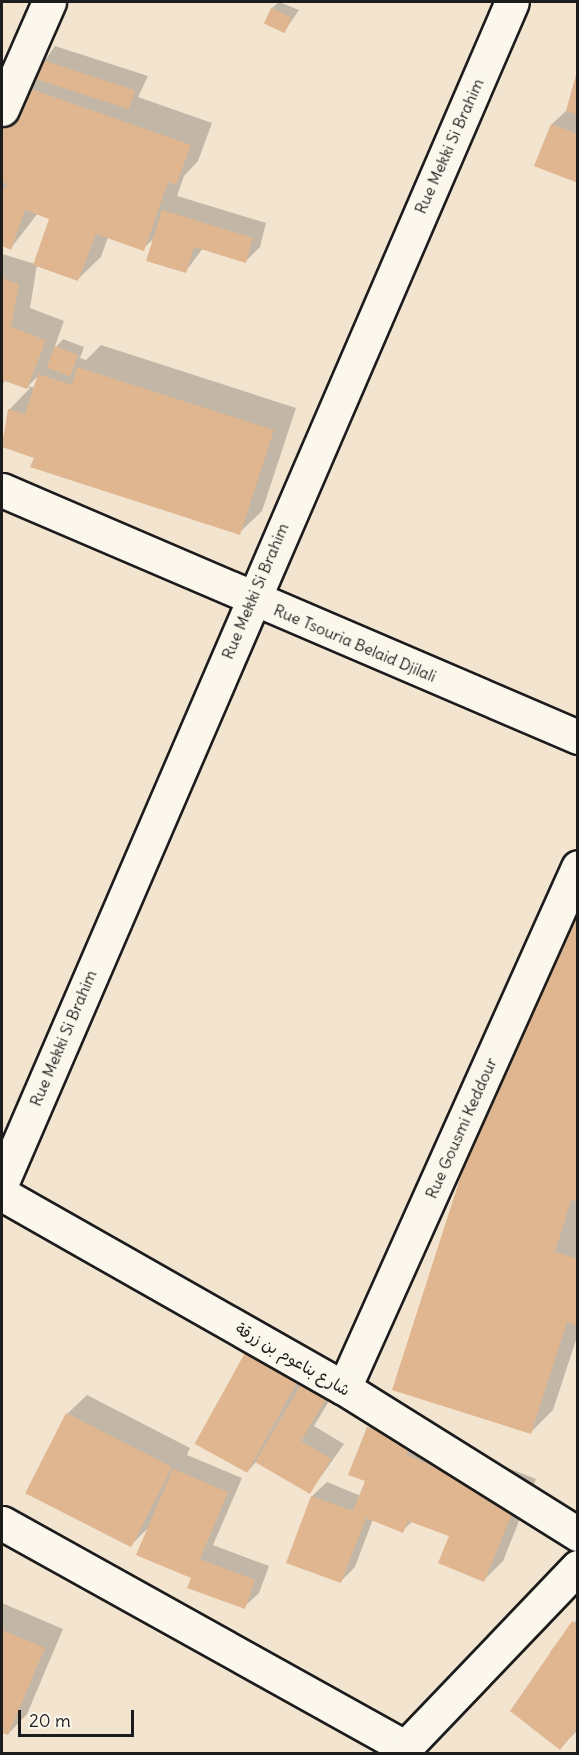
<!DOCTYPE html>
<meta charset="utf-8">
<style>
body{margin:0}
#map{position:relative;width:579px;height:1755px;overflow:hidden;background:#f3e4d0;font-family:Delius,"Playpen Sans Arabic",sans-serif}
div>[style]{position:absolute}
.shadow>*{inset:0;background:#0003}
.building>*{inset:0;background:#dfb690;transform-origin:0 0}
.roads{filter:drop-shadow(2px 0 #1c1c1c) drop-shadow(-2px 0 #1c1c1c) drop-shadow(0 2px #1c1c1c) drop-shadow(0 -2px #1c1c1c)}
.street>*{height:33px;margin:-16.5px;padding:0 16.5px;transform-origin:16.5px;border-radius:16.5px;background:#fbf7ec}
.secondary>*{height:33px;margin:-16.5px;padding:0 16.5px;transform-origin:16.5px;border-radius:16.5px;background:#fbf7ec}
span{translate:-50% -50%;white-space:nowrap;text-align:center;line-height:1.15;-webkit-text-stroke:4.5px #fbf7ec;paint-order:stroke}
.street-label{font-size:16px;color:#1c1c1c}
.frame{position:absolute;inset:0;border:3px solid #1c1c1c;pointer-events:none}
.scale{position:absolute;left:18px;top:1710px;width:116px;height:27px;box-sizing:border-box;border:3px solid #1c1c1c;border-top:0;padding-left:8px;font-size:18px;line-height:21px;white-space:nowrap;color:#1c1c1c;-webkit-text-stroke:4px #fbf7ec;paint-order:stroke}
</style>
<div id="map">
<div class="shadow">
<i style="clip-path:polygon(279px 2px,299px 10px,284px 32px,272px 8px)"></i>
<i style="clip-path:polygon(evenodd,55px 46px,148px 76px,138px 97px,212px 123px,198px 161px,184px 176px,177px 196px,266px 223px,260px 247px,245px 262px,203px 248px,186px 271px,155px 237px,143px 249px,108px 237px,101px 257px,78px 279px,37px 265px,30px 308px,64px 321px,54px 349px,63px 339px,84px 347px,80px 358px,86px 360px,101px 345px,296px 408px,262px 511px,239px 533px,2px 446px,9px 410px,30px 388px,5px 379px,2px 387px,2px 254px,35px 264px,51px 218px,38px 213px,11px 248px,2px 245px,2px 122px,55px 46px,40px 374px,35px 388px,28px 386px,40px 374px)"></i>
<i style="clip-path:polygon(578px 74px,578px 181px,536px 165px,552px 124px,567px 110px)"></i>
<i style="clip-path:polygon(578px 852px,578px 1334px,553px 1410px,531px 1432px)"></i>
<i style="clip-path:polygon(261px 1337px,305px 1386px,329px 1401px,314px 1426px,344px 1444px,310px 1492px,257px 1461px,248px 1471px)"></i>
<i style="clip-path:polygon(87px 1395px,190px 1448px,187px 1455px,242px 1478px,213px 1545px,269px 1566px,259px 1593px,244px 1607px,193px 1578px,150px 1526px,131px 1545px,67px 1414px)"></i>
<i style="clip-path:polygon(388px 1408px,425px 1435px,536px 1479px,503px 1561px,484px 1580px,450px 1536px,413px 1521px,402px 1531px,373px 1519px,355px 1567px,341px 1581px,288px 1562px,312px 1496px,327px 1482px,361px 1496px,367px 1480px,350px 1474px,369px 1428px)"></i>
<i style="clip-path:polygon(2px 1603px,63px 1629px,27px 1714px,8px 1734px,2px 1731px)"></i>
<i style="clip-path:polygon(578px 1618px,578px 1730px,560px 1748px,555px 1657px,550px 1652px)"></i>
</div>
<div class="building">
<i style="left:271px;top:8px;width:23px;height:17px;rotate:25deg"></i>
<i style="left:39px;top:59px;width:101px;height:20px;rotate:18deg"></i>
<i style="clip-path:polygon(577px 71px,578px 71px,578px 115px,566px 111px)"></i>
<i style="clip-path:polygon(14px 83px,191px 145px,176px 185px,168px 182px,144px 251px,96px 234px,78px 281px,33px 265px,49px 219px,25px 210px,11px 250px,2px 246px,2px 191px,8px 184px,2px 182px,2px 118px)"></i>
<i style="clip-path:polygon(551px 124px,578px 134px,578px 183px,534px 166px)"></i>
<i style="clip-path:polygon(162px 210px,253px 238px,246px 263px,194px 247px,186px 273px,146px 261px)"></i>
<i style="clip-path:polygon(2px 278px,19px 284px,11px 327px,46px 340px,27px 389px,2px 380px)"></i>
<i style="left:55px;top:346px;width:25px;height:23px;rotate:21deg"></i>
<i style="clip-path:polygon(77px 367px,274px 430px,240px 535px,30px 467px,34px 458px,2px 447px,8px 409px,25px 414px,38px 374px,72px 385px)"></i>
<i style="clip-path:polygon(560px 867px,578px 873px,578px 1202px,571px 1200px,555px 1252px,578px 1259px,578px 1326px,567px 1322px,531px 1434px,392px 1390px)"></i>
<i style="left:246px;top:1351px;width:60px;height:106px;rotate:29deg"></i>
<i style="clip-path:polygon(302px 1383px,327px 1397px,301px 1441px,331px 1459px,310px 1494px,255px 1462px)"></i>
<i style="left:66px;top:1413px;width:119px;height:90px;rotate:27deg"></i>
<i style="clip-path:polygon(367px 1427px,411px 1444px,406px 1455px,518px 1499px,484px 1582px,438px 1563px,449px 1536px,408px 1521px,403px 1533px,366px 1518px,341px 1583px,286px 1563px,311px 1496px,353px 1511px,365px 1481px,348px 1475px)"></i>
<i style="clip-path:polygon(173px 1469px,228px 1492px,200px 1559px,255px 1580px,245px 1609px,187px 1588px,191px 1578px,136px 1555px)"></i>
<i style="clip-path:polygon(572px 1621px,578px 1625px,578px 1727px,560px 1750px,510px 1711px)"></i>
<i style="clip-path:polygon(2px 1630px,45px 1648px,8px 1735px,2px 1733px)"></i>
</div>
<div class="roads">
<div class="street">
<i style="left:2px;top:109px;width:117px;rotate:-66.3deg"></i>
<i style="left:2px;top:490px;width:627px;rotate:23.21deg"></i>
<i style="left:2px;top:1182px;width:1285px;rotate:-66.63deg"></i>
<i style="left:344px;top:1388px;width:571px;rotate:-65.81deg"></i>
<i style="left:2px;top:1523px;width:459px;rotate:29.1deg"></i>
<i style="left:399px;top:1754px;width:259px;rotate:-46.3deg"></i>
</div>
<div class="secondary">
<i style="left:2px;top:1194px;width:393px;rotate:29.6deg"></i>
<i style="left:344px;top:1388px;width:276px;rotate:32deg"></i>
</div>
</div>
<div class="street-label">
<span style="left:449px;top:146px;rotate:-66deg">Rue Mekki Si Brahim</span>
<span style="left:255px;top:591px;rotate:-67deg">Rue Mekki Si Brahim</span>
<span style="left:355px;top:643px;rotate:23deg">Rue Tsouria Belaid Djilali</span>
<span style="left:63px;top:1038px;rotate:-67deg">Rue Mekki Si Brahim</span>
<span style="left:461px;top:1128px;rotate:-66deg">Rue Gousmi Keddour</span>
<span style="left:293px;top:1359px;rotate:30deg">شارع بناعوم بن زرقة</span>
</div>
<div class="frame"></div>
<div class="scale">20 m</div>
</div>
